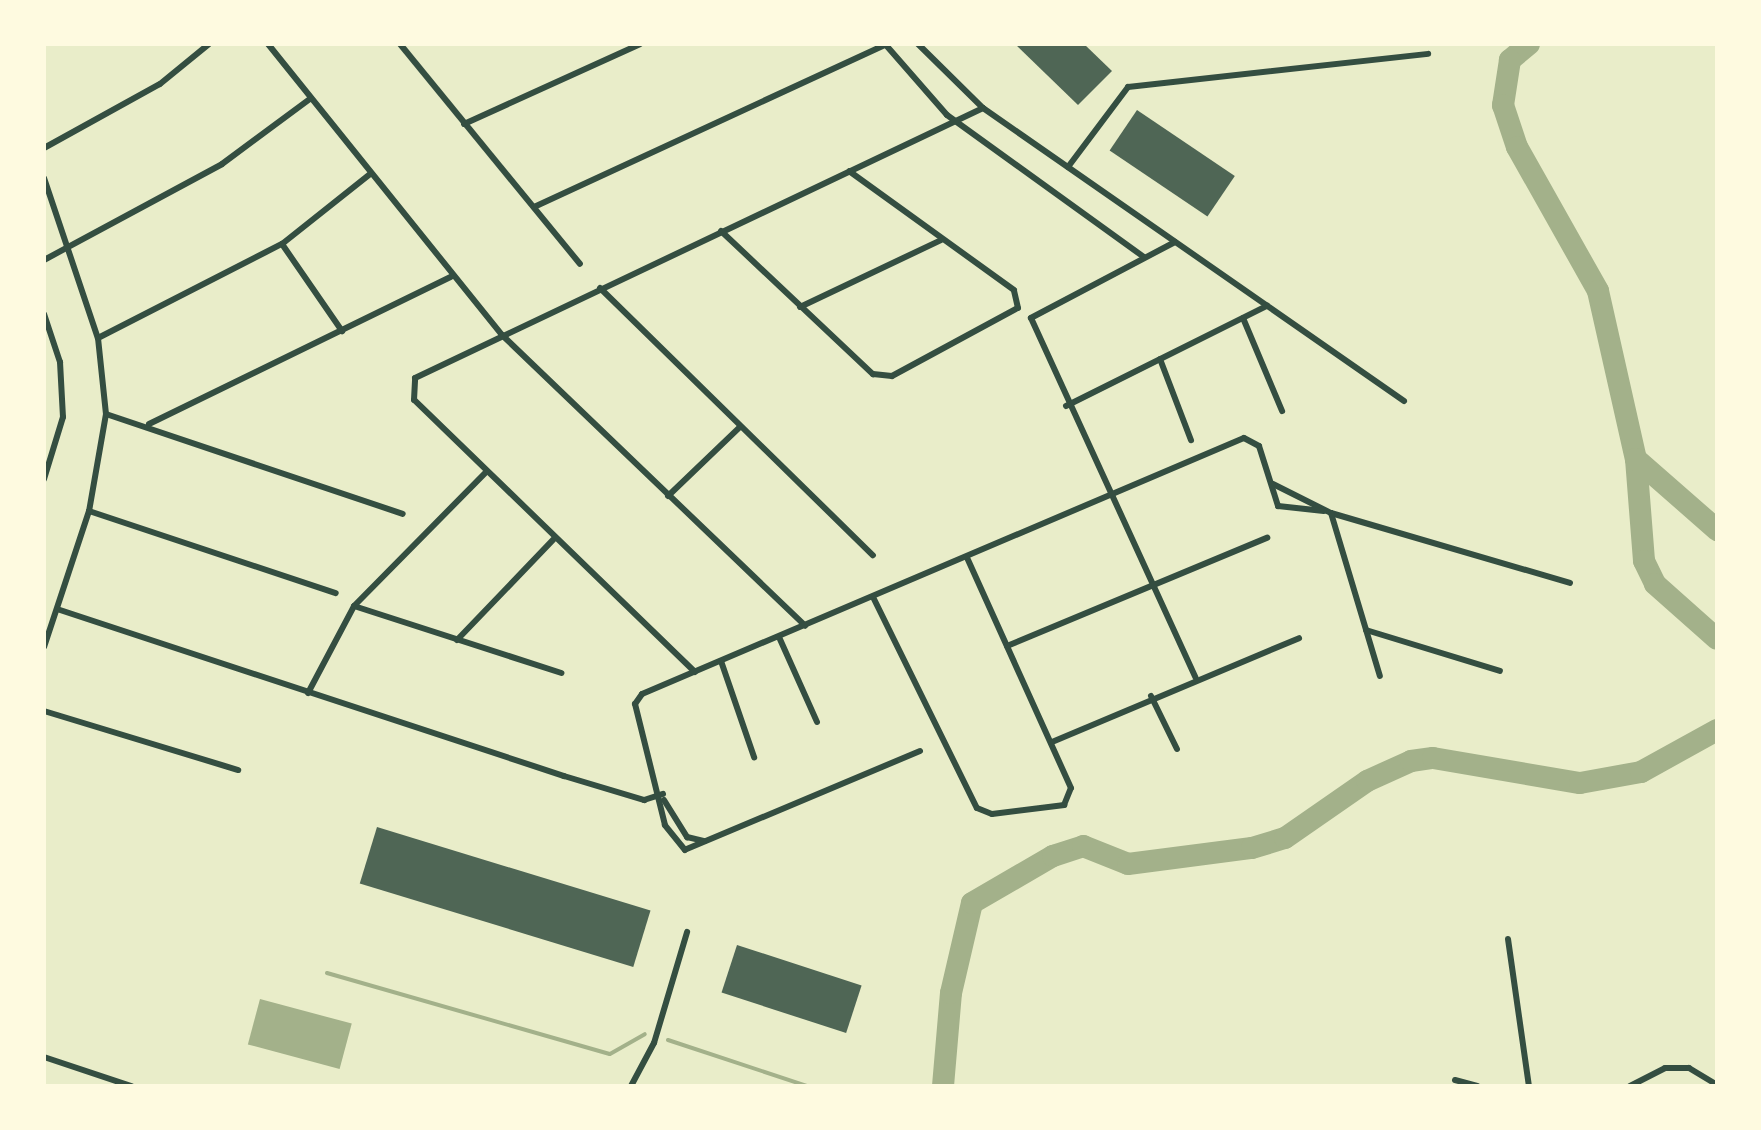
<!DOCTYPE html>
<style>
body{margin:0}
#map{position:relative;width:1761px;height:1130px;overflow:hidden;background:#e9edc9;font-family:Spectral,serif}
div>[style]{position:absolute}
.water>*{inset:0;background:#a3b18a;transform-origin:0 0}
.stream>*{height:4px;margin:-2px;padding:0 2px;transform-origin:2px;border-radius:2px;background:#a3b18a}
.river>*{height:22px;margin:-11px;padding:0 11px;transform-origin:11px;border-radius:11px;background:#a3b18a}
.building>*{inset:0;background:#4f6655;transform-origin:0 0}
.minor>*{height:6px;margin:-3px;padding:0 3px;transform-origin:3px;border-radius:3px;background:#344e41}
span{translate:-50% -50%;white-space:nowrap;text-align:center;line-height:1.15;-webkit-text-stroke:6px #fefae0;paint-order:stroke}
.frame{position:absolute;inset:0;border:46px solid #fefae0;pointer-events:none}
</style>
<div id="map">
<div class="water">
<i style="left:260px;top:999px;width:95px;height:47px;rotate:15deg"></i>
</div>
<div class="stream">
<i style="left:327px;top:973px;width:294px;rotate:16deg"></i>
<i style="left:610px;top:1054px;width:40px;rotate:-29.7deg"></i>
<i style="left:668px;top:1040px;width:146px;rotate:18.3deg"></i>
</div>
<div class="river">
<i style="left:1529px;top:44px;width:25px;rotate:140deg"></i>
<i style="left:1510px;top:60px;width:46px;rotate:98.8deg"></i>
<i style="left:1503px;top:105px;width:44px;rotate:71.6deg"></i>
<i style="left:1517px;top:147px;width:165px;rotate:60.6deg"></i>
<i style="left:1598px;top:291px;width:172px;rotate:77.3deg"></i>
<i style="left:1636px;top:459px;width:102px;rotate:85.5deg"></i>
<i style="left:1644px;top:561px;width:25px;rotate:64deg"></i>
<i style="left:1655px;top:584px;width:83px;rotate:41.6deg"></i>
<i style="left:1636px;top:459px;width:108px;rotate:41.2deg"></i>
<i style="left:943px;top:1086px;width:93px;rotate:-85.1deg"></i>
<i style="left:951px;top:993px;width:92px;rotate:-76.9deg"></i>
<i style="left:972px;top:903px;width:94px;rotate:-30.1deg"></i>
<i style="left:1053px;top:856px;width:32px;rotate:-18deg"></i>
<i style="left:1083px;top:846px;width:48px;rotate:21.8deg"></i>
<i style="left:1128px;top:864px;width:125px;rotate:-7.4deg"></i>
<i style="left:1252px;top:848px;width:34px;rotate:-17deg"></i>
<i style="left:1285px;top:838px;width:100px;rotate:-34.8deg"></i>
<i style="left:1367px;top:781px;width:48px;rotate:-24.4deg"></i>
<i style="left:1411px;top:761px;width:22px;rotate:-8deg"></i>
<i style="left:1433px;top:758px;width:149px;rotate:9.7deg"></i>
<i style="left:1580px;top:783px;width:62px;rotate:-10.2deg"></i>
<i style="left:1641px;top:772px;width:87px;rotate:-28.9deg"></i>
</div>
<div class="building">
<i style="clip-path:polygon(1015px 44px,1084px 44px,1112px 71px,1078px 105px)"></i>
<i style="left:1137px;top:110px;width:118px;height:49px;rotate:34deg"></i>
<i style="left:377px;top:827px;width:286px;height:59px;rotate:17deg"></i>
<i style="left:737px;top:945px;width:131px;height:50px;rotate:18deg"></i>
</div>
<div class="minor">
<i style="left:268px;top:44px;width:373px;rotate:51.2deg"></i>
<i style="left:502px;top:335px;width:420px;rotate:43.8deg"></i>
<i style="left:400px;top:44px;width:284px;rotate:50.7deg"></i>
<i style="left:885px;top:44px;width:94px;rotate:48.9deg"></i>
<i style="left:947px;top:115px;width:243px;rotate:35.8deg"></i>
<i style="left:918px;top:44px;width:91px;rotate:44.6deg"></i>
<i style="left:983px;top:108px;width:513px;rotate:34.84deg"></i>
<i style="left:464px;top:124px;width:193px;rotate:-24.4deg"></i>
<i style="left:44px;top:148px;width:132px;rotate:-28.9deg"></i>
<i style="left:160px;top:84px;width:63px;rotate:-39.2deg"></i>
<i style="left:1068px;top:167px;width:100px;rotate:-53.1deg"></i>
<i style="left:1128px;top:87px;width:302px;rotate:-6.3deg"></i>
<i style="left:44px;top:178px;width:169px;rotate:71.4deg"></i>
<i style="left:98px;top:338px;width:76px;rotate:84deg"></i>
<i style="left:106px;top:414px;width:98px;rotate:99.9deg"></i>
<i style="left:89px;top:511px;width:143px;rotate:108.3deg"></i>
<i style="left:534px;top:207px;width:387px;rotate:-24.8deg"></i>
<i style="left:721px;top:231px;width:209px;rotate:43.3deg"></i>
<i style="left:873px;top:374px;width:19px;rotate:6deg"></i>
<i style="left:892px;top:376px;width:143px;rotate:-28.4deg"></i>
<i style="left:1018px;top:308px;width:18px;rotate:-103deg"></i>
<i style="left:1014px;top:290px;width:203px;rotate:-144.2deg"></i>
<i style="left:1175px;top:242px;width:163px;rotate:152.2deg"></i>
<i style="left:1031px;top:318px;width:395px;rotate:65.4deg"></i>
<i style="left:282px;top:244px;width:106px;rotate:55.4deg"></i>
<i style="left:44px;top:260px;width:202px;rotate:-28.3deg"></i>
<i style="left:222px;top:164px;width:109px;rotate:-36.5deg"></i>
<i style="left:600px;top:288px;width:382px;rotate:44.4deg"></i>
<i style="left:800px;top:307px;width:156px;rotate:-25.4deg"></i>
<i style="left:44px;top:314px;width:51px;rotate:71.6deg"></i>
<i style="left:60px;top:362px;width:55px;rotate:86.9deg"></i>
<i style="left:63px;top:417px;width:65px;rotate:107deg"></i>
<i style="left:1243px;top:318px;width:101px;rotate:67.2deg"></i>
<i style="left:98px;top:338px;width:207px;rotate:-27.1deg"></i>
<i style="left:282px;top:244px;width:112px;rotate:-38.5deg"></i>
<i style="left:1160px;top:359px;width:87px;rotate:69.1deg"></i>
<i style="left:1066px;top:406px;width:225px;rotate:-26.5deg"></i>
<i style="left:106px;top:414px;width:313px;rotate:18.6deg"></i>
<i style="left:149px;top:424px;width:336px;rotate:-26deg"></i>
<i style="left:1273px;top:484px;width:65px;rotate:26.6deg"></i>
<i style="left:1331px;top:513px;width:249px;rotate:16.3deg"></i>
<i style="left:668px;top:496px;width:98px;rotate:-43.8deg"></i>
<i style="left:89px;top:511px;width:260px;rotate:18.4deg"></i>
<i style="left:1331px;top:513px;width:170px;rotate:73.3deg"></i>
<i style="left:873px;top:597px;width:235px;rotate:63.8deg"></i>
<i style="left:977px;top:808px;width:16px;rotate:22deg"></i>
<i style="left:992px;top:814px;width:73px;rotate:-7.1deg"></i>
<i style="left:1064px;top:805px;width:18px;rotate:-68deg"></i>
<i style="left:1071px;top:788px;width:252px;rotate:-114.3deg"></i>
<i style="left:354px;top:606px;width:218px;rotate:17.9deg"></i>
<i style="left:57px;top:609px;width:534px;rotate:18.23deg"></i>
<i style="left:564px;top:776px;width:84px;rotate:16.7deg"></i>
<i style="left:644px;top:800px;width:20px;rotate:-18deg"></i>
<i style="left:1366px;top:630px;width:140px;rotate:17deg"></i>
<i style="left:779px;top:637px;width:93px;rotate:65.9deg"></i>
<i style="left:457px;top:640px;width:139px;rotate:-46.2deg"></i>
<i style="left:1007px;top:646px;width:282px;rotate:-22.6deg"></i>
<i style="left:721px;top:661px;width:102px;rotate:71deg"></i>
<i style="left:695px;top:672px;width:391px;rotate:-135.9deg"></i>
<i style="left:414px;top:400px;width:22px;rotate:-87deg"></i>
<i style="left:415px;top:378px;width:629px;rotate:-25.42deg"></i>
<i style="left:308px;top:693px;width:98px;rotate:-62.1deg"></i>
<i style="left:354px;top:606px;width:188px;rotate:-45.4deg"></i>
<i style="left:1151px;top:696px;width:59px;rotate:63.9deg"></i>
<i style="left:44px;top:711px;width:203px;rotate:16.9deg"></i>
<i style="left:1052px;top:742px;width:268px;rotate:-22.8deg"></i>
<i style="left:920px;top:751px;width:255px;rotate:157.2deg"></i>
<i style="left:685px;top:850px;width:32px;rotate:-129deg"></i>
<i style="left:665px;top:825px;width:125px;rotate:-103.9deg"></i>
<i style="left:635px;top:704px;width:12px;rotate:-55deg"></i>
<i style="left:642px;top:694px;width:654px;rotate:-23.04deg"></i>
<i style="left:1244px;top:438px;width:17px;rotate:28deg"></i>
<i style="left:1259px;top:446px;width:63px;rotate:72.4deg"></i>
<i style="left:1278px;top:506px;width:46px;rotate:6.2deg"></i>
<i style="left:664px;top:800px;width:44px;rotate:58.1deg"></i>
<i style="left:687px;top:837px;width:18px;rotate:13deg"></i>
<i style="left:1508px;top:939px;width:148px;rotate:81.9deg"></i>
<i style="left:44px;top:1057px;width:92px;rotate:18.4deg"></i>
<i style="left:1455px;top:1080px;width:23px;rotate:15deg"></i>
<i style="left:631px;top:1086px;width:49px;rotate:-61.9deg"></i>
<i style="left:654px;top:1043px;width:116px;rotate:-73.4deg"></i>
<i style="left:1630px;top:1086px;width:39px;rotate:-27deg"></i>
<i style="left:1665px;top:1068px;width:24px"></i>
<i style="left:1689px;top:1068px;width:33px;rotate:31deg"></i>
</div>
<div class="frame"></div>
</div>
